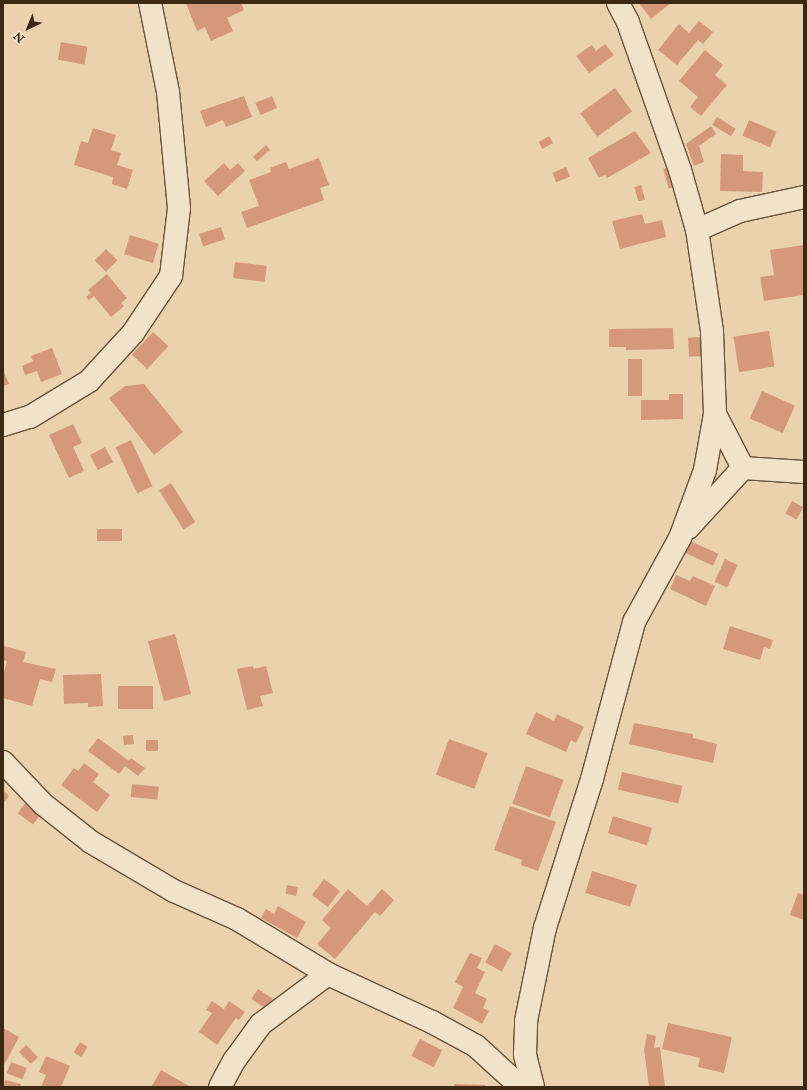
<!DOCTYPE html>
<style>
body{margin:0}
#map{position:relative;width:807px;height:1090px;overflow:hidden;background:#ead2ae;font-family:"IM FELL Double Pica",serif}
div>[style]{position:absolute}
.building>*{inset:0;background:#d6987b;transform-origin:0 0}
.roads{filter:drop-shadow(1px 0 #67533a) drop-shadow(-1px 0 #67533a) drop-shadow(0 1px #67533a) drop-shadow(0 -1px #67533a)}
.minor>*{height:22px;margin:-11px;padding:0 11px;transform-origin:11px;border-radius:11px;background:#f1e2ca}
span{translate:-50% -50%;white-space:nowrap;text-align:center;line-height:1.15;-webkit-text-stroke:3.5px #f1e2ca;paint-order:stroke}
.frame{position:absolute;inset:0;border:4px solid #3b2914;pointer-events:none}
.north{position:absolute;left:8px;top:8px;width:40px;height:40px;-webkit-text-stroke:3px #f1e2ca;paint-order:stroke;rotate:224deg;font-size:11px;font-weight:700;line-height:16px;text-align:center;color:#3b2914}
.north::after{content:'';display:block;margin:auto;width:14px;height:18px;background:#3b2914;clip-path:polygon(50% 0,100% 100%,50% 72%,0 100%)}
</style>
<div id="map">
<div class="building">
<i style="clip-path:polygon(186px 3px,241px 3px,244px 10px,227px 18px,233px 31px,211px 41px,205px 27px,197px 31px)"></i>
<i style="clip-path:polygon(639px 3px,671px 3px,651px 19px)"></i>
<i style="clip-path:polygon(699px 21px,713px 32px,703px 44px,698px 40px,677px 65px,658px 50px,679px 24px,689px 33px)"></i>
<i style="left:61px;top:42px;width:27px;height:18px;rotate:10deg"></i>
<i style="clip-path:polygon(605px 44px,614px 55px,589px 73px,576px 56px,592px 45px,596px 51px)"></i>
<i style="clip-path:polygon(705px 50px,723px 65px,715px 75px,727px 85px,701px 116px,690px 107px,698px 97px,679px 81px)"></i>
<i style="left:615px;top:88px;width:29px;height:43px;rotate:54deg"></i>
<i style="clip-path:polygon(244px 96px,252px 117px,226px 127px,223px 120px,206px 127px,200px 111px)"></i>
<i style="left:272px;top:96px;width:13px;height:18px;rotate:67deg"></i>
<i style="left:717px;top:117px;width:22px;height:9px;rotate:32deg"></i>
<i style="left:749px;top:120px;width:30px;height:17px;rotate:23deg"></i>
<i style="clip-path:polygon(711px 126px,716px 134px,699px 146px,704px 162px,694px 166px,686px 144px)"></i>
<i style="clip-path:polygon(93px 128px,116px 135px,111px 150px,121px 153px,117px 165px,133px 170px,127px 189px,112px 184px,113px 177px,74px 165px,81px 141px,88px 143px)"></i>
<i style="clip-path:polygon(635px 131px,651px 153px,607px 178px,605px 175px,599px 178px,588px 158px)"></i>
<i style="left:549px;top:136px;width:8px;height:12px;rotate:60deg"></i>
<i style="clip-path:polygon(266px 145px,270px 150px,257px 161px,253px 157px)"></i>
<i style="clip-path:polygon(721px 154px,743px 155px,743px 171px,763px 172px,762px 192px,720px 191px)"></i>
<i style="clip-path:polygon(319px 158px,329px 185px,320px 188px,324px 200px,247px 228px,241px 212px,259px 206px,249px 180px,271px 172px,270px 168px,286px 162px,289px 169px)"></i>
<i style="clip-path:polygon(224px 163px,230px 170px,238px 163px,245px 171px,218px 196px,204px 181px)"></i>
<i style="left:675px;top:166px;width:20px;height:12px;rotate:75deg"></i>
<i style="left:566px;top:167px;width:10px;height:15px;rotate:66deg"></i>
<i style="left:641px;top:185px;width:15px;height:7px;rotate:74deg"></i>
<i style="clip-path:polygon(642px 214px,645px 224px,662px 220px,666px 237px,620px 249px,612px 221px)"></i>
<i style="left:221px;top:227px;width:13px;height:23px;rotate:72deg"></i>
<i style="left:130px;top:235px;width:30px;height:20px;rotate:17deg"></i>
<i style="clip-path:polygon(804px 245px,804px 295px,764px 301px,760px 277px,774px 275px,770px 250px)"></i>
<i style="left:106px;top:249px;width:16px;height:16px;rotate:45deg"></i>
<i style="left:235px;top:262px;width:32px;height:16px;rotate:7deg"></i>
<i style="clip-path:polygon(107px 274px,127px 298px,121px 303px,124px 306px,111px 317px,94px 296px,89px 300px,86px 297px,91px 293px,88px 290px)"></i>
<i style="clip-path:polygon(673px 328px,674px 349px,626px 350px,626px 347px,609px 347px,609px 329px)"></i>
<i style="left:769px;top:331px;width:36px;height:36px;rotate:81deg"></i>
<i style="left:153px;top:332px;width:21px;height:31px;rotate:43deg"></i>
<i style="left:701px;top:337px;width:19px;height:13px;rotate:87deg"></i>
<i style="clip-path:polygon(52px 348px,62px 374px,41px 382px,37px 371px,25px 375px,22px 366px,33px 361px,31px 356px)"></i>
<i style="left:628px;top:359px;width:14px;height:37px"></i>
<i style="clip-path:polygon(3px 370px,9px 384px,3px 386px)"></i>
<i style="clip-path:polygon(144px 384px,183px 432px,154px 455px,109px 398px,125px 386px)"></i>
<i style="left:762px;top:391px;width:36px;height:30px;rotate:24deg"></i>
<i style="clip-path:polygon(669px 394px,683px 394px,683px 419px,641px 420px,641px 400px,669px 400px)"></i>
<i style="clip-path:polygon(73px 424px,82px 443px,73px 447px,84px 471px,69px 478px,49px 435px)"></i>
<i style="left:131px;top:440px;width:51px;height:17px;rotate:65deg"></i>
<i style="left:105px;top:447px;width:17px;height:17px;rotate:62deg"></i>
<i style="left:171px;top:483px;width:46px;height:14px;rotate:58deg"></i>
<i style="left:792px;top:501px;width:13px;height:14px;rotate:29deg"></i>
<i style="left:97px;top:529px;width:25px;height:12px"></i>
<i style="left:684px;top:538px;width:38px;height:13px;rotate:25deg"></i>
<i style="left:725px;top:559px;width:14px;height:25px;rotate:25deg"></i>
<i style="clip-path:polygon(676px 575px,690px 581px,693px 576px,715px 586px,706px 606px,670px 589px)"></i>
<i style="clip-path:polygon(730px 626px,773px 640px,770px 649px,764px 647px,760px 660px,723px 649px)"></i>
<i style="left:175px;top:634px;width:62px;height:28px;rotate:75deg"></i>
<i style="clip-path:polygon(4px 646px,26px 652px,23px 662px,56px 669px,52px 682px,40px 679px,32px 706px,3px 698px,3px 676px,7px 661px,3px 660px)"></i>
<i style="clip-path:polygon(253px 666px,254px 669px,266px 666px,273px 693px,260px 696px,263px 706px,247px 710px,237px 669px)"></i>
<i style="clip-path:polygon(101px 674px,103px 706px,88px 707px,88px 703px,64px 704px,63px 675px)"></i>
<i style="left:118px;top:686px;width:35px;height:23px"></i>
<i style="clip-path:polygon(536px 712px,554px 721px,557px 714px,584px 727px,576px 743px,571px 740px,566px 752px,526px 734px)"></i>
<i style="clip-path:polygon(634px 723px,693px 734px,693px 738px,717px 744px,713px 763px,629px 744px)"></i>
<i style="left:133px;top:735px;width:9px;height:10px;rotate:84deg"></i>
<i style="clip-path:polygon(98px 738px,129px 761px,131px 758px,145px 768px,138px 776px,125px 766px,119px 774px,88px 751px)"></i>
<i style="left:449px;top:739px;width:41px;height:38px;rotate:20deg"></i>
<i style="left:146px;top:740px;width:12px;height:11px"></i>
<i style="clip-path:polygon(84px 763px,99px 774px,93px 782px,110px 795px,97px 812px,61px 785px,74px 768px,78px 771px)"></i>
<i style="left:526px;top:766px;width:40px;height:40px;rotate:20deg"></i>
<i style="left:622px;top:772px;width:62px;height:18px;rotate:13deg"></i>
<i style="left:132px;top:784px;width:27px;height:13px;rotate:6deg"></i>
<i style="clip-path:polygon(3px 790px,9px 796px,3px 803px)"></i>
<i style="left:29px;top:798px;width:19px;height:19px;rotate:36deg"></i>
<i style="clip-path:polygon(510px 806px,556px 822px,538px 871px,521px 865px,522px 860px,494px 850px)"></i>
<i style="left:613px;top:816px;width:41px;height:18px;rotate:17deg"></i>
<i style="left:592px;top:871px;width:47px;height:23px;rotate:17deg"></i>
<i style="left:324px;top:879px;width:20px;height:20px;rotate:37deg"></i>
<i style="left:287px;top:885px;width:11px;height:9px;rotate:10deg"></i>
<i style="clip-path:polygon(348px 889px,367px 906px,382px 889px,394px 900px,380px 916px,375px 912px,335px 959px,317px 944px,331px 928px,322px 920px)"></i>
<i style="clip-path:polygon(798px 893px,804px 895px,804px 920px,790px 915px)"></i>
<i style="clip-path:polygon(278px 906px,306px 922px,297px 938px,261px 918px,266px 909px,274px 914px)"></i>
<i style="left:495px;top:944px;width:19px;height:21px;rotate:28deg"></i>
<i style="clip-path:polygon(470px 953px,482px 958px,477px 968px,485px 972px,475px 993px,487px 999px,483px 1008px,489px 1011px,482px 1024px,453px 1008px,463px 987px,455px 982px)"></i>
<i style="left:258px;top:989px;width:18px;height:12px;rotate:34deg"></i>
<i style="clip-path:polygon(212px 1001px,224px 1009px,229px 1001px,245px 1012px,239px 1020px,236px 1018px,217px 1045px,199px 1032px,212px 1013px,206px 1010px)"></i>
<i style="clip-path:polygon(668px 1023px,732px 1037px,724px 1073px,698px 1067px,700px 1058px,662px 1049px)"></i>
<i style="clip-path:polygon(3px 1028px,19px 1037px,3px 1067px)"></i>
<i style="clip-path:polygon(647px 1034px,656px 1036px,654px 1048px,660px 1047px,665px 1086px,649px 1087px,644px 1050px)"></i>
<i style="left:420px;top:1039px;width:25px;height:19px;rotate:27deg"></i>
<i style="left:80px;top:1042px;width:9px;height:12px;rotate:32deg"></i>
<i style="left:26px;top:1045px;width:17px;height:10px;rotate:45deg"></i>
<i style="clip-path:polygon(46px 1056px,70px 1066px,61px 1087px,41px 1087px,46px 1075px,39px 1072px)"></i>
<i style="left:11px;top:1062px;width:17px;height:12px;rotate:21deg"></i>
<i style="clip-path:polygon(161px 1070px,191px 1087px,151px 1087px)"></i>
<i style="clip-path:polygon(5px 1080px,21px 1084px,20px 1087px,3px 1087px)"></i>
<i style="clip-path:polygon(454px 1084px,485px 1085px,485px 1087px,454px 1087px)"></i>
</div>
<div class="roads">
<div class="minor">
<i style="left:697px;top:230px;width:47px;rotate:-23.8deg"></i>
<i style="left:740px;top:211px;width:66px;rotate:-12.3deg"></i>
<i style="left:715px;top:414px;width:61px;rotate:62.6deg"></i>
<i style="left:3px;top:425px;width:28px;rotate:-17deg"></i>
<i style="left:30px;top:417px;width:69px;rotate:-31.4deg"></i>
<i style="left:89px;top:381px;width:65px;rotate:-47.5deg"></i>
<i style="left:133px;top:333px;width:69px;rotate:-56.3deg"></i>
<i style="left:171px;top:276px;width:68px;rotate:-83.3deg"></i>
<i style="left:179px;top:208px;width:117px;rotate:-95.4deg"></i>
<i style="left:168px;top:92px;width:91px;rotate:-101.4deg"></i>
<i style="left:743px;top:468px;width:61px;rotate:3.8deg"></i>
<i style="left:688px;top:528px;width:81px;rotate:-47.5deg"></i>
<i style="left:3px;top:762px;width:58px;rotate:46.4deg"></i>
<i style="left:43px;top:804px;width:61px;rotate:38.4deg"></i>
<i style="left:91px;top:842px;width:96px;rotate:30.6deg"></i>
<i style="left:174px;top:891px;width:69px;rotate:24deg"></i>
<i style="left:237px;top:919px;width:106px;rotate:31.1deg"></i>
<i style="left:328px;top:974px;width:115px;rotate:24.8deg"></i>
<i style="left:432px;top:1022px;width:50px;rotate:28.6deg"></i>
<i style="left:476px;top:1046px;width:61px;rotate:42.3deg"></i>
<i style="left:220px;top:1087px;width:30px;rotate:-62deg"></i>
<i style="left:234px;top:1061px;width:46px;rotate:-53.9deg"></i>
<i style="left:261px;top:1024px;width:84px;rotate:-36.7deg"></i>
<i style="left:533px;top:1087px;width:34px;rotate:-104deg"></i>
<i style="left:525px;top:1054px;width:33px;rotate:-88deg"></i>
<i style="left:526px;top:1021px;width:95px;rotate:-78.5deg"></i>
<i style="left:545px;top:928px;width:156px;rotate:-72.5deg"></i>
<i style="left:592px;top:779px;width:163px;rotate:-75deg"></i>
<i style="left:634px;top:622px;width:96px;rotate:-61.3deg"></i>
<i style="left:680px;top:538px;width:72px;rotate:-69.8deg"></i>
<i style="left:705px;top:470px;width:57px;rotate:-79.9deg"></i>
<i style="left:715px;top:414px;width:83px;rotate:-92.1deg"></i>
<i style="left:712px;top:331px;width:102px;rotate:-98.4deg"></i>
<i style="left:697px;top:230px;width:62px;rotate:-105.8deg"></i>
<i style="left:680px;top:170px;width:157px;rotate:-109.4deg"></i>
<i style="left:628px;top:22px;width:21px;rotate:-118deg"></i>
</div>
</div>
<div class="frame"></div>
<div class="north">N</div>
</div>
